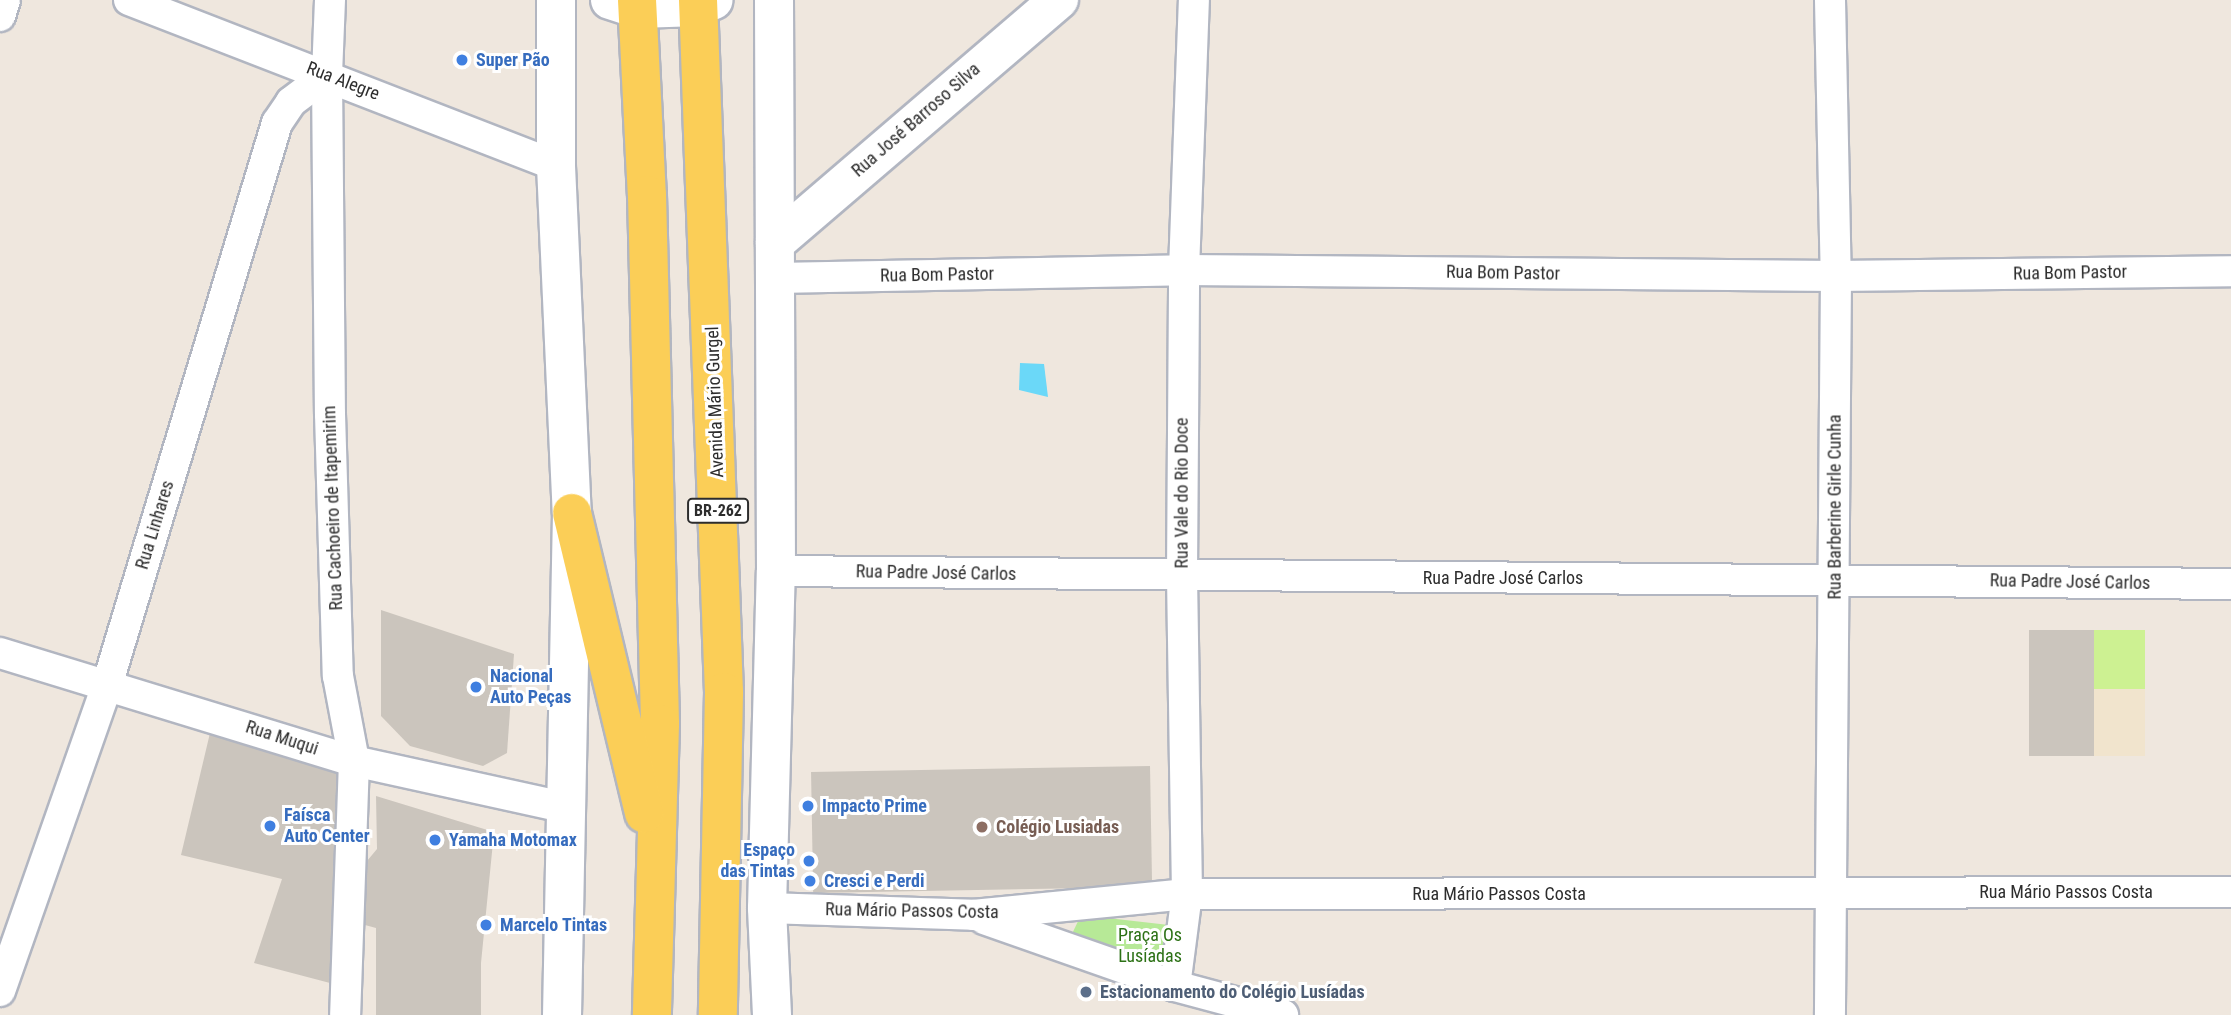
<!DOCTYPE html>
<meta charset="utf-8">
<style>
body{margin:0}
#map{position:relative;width:2231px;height:1015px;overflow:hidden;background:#efe7de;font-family:"Roboto Condensed",sans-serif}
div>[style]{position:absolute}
.education>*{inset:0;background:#f1e4cd;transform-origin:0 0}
.green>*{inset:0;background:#b7e997}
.pitch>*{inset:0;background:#cdf192;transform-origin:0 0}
.water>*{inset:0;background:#6bd8f8}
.building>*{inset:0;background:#cbc5bd;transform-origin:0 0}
.roads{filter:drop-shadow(2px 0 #b2b6c1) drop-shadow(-2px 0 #b2b6c1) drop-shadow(0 2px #b2b6c1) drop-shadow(0 -2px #b2b6c1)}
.street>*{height:30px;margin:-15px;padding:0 15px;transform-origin:15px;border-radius:15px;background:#fff}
.secondary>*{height:38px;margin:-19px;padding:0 19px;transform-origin:19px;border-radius:19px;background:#fff}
.primary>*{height:38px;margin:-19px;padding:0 19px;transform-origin:19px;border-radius:19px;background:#fbce57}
.dots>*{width:19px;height:19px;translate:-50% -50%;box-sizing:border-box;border:4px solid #fff;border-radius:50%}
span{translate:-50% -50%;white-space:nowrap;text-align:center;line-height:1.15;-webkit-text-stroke:6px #fff;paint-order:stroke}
.shield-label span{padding:2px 5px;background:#fff;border:2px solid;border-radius:5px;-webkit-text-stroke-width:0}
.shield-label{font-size:16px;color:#2d2d2d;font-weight:700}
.shop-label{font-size:18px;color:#366cbe;font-weight:700}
.left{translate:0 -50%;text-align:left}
.right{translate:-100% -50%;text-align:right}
.street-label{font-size:18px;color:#2d2d2d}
.education-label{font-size:18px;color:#785e54;font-weight:700}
.park-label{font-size:18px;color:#2c7115}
.service-label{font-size:18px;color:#4e5e75;font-weight:700}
</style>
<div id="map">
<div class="education">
<i style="left:2145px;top:630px;width:126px;height:116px;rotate:90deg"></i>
</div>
<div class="green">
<i style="clip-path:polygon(1081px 915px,1169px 925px,1166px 971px,1071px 936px)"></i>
</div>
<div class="pitch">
<i style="left:2094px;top:630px;width:51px;height:59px"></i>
</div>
<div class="water">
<i style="clip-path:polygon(1020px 363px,1044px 364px,1048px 397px,1019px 390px)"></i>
</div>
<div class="building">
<i style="clip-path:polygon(381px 610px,514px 654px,507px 753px,483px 766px,410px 746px,381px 716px)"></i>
<i style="left:2094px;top:630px;width:126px;height:65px;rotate:90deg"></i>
<i style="clip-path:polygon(210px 733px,342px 773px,330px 983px,254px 963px,282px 879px,181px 855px)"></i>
<i style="left:1150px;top:766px;width:121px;height:339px;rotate:89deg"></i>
<i style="clip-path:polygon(376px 796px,494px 832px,481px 963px,481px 1015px,376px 1015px,376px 928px,365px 925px,367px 861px,377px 849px)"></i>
</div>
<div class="roads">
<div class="street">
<i style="left:129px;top:0;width:458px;rotate:21.2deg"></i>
<i style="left:330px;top:0;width:75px;rotate:92.3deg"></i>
<i style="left:327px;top:75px;width:339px;rotate:89.5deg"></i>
<i style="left:330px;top:414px;width:262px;rotate:88.3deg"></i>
<i style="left:338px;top:676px;width:86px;rotate:79.3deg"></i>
<i style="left:354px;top:761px;width:254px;rotate:92deg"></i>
<i style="left:1830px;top:0;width:276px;rotate:88.8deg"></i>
<i style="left:1836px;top:276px;width:739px;rotate:90.47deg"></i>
<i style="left:0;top:16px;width:17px;rotate:-73deg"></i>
<i style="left:776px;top:278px;width:408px;rotate:-1.1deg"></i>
<i style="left:1184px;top:270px;width:652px;rotate:0.53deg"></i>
<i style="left:1836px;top:276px;width:395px;rotate:-0.7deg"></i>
<i style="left:776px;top:571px;width:1455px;rotate:0.51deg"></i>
<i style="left:0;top:653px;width:370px;rotate:17deg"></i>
<i style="left:354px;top:761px;width:219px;rotate:12.4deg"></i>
<i style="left:767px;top:908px;width:206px;rotate:1.9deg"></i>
<i style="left:973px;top:915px;width:215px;rotate:-5.6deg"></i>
<i style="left:1187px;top:894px;width:1044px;rotate:-0.11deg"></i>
<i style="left:984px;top:919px;width:202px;rotate:19.3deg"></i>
<i style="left:1175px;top:986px;width:112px;rotate:15deg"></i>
<i style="left:1175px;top:986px;width:93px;rotate:-82.6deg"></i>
<i style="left:1187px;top:894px;width:319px;rotate:-90.9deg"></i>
<i style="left:1182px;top:575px;width:305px;rotate:-89.6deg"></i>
<i style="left:1184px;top:270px;width:270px;rotate:-87.9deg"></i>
<i style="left:0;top:991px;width:327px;rotate:-70.7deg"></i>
<i style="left:108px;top:682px;width:584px;rotate:-73.18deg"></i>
<i style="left:277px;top:123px;width:25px;rotate:-56deg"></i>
<i style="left:291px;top:102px;width:45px;rotate:-36.9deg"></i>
</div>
<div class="secondary">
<i style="left:556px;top:0;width:166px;rotate:90deg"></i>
<i style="left:556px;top:166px;width:347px;rotate:87.4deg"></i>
<i style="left:572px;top:513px;width:502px;rotate:91.14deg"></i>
<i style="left:610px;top:0;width:29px;rotate:18deg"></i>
<i style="left:638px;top:9px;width:60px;rotate:-1.9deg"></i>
<i style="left:698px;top:7px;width:17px;rotate:-24deg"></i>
<i style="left:775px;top:243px;width:374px;rotate:-40.6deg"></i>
<i style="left:772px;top:1015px;width:107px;rotate:-92.7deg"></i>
<i style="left:767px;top:908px;width:337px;rotate:-88.5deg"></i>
<i style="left:776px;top:571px;width:571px;rotate:-90.2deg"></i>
</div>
<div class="primary">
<i style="left:637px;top:0;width:195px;rotate:87.1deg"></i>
<i style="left:647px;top:195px;width:529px;rotate:88.59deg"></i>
<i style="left:660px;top:724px;width:291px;rotate:91.6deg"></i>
<i style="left:698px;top:0;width:692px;rotate:87.85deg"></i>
<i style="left:724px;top:692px;width:323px;rotate:91.1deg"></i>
<i style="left:572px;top:513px;width:309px;rotate:76.5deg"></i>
</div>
</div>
<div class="dots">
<i style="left:462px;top:60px;background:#3f7fe0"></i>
<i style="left:476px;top:687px;background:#3f7fe0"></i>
<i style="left:808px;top:806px;background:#3f7fe0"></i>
<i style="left:270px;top:826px;background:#3f7fe0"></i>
<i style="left:982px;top:827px;background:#8d6e63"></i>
<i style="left:435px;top:840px;background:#3f7fe0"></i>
<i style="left:809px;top:861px;background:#3f7fe0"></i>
<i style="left:810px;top:881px;background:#3f7fe0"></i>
<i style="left:486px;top:925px;background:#3f7fe0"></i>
<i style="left:1086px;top:992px;background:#5c6f8a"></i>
</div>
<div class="shield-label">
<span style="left:718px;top:511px">BR-262</span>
</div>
<div class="shop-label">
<span class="left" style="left:476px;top:60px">Super Pão</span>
<span class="left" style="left:490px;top:687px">Nacional<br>Auto Peças</span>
<span class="left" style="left:822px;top:806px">Impacto Prime</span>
<span class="left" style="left:284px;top:826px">Faísca<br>Auto Center</span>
<span class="left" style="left:449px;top:840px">Yamaha Motomax</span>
<span class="right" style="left:795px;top:861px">Espaço<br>das Tintas</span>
<span class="left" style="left:824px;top:881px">Cresci e Perdi</span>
<span class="left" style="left:500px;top:925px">Marcelo Tintas</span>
</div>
<div class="street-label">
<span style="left:343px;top:81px;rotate:21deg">Rua Alegre</span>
<span style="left:916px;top:120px;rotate:-41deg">Rua José Barroso Silva</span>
<span style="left:1503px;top:273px;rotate:1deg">Rua Bom Pastor</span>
<span style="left:2070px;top:273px;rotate:-1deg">Rua Bom Pastor</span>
<span style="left:937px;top:275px;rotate:-1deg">Rua Bom Pastor</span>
<span style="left:715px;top:402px;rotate:-92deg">Avenida Mário Gurgel</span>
<span style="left:1182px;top:493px;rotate:-90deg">Rua Vale do Rio Doce</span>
<span style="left:1835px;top:507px;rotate:-90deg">Rua Barberine Girle Cunha</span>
<span style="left:333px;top:508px;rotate:-92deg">Rua Cachoeiro de Itapemirim</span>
<span style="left:155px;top:525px;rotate:-73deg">Rua Linhares</span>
<span style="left:936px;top:573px;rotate:1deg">Rua Padre José Carlos</span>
<span style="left:1503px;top:578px">Rua Padre José Carlos</span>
<span style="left:2070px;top:582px;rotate:1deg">Rua Padre José Carlos</span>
<span style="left:282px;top:738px;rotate:18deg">Rua Muqui</span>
<span style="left:2066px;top:892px">Rua Mário Passos Costa</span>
<span style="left:1499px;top:894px">Rua Mário Passos Costa</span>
<span style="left:912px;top:911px;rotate:1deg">Rua Mário Passos Costa</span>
</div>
<div class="education-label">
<span class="left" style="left:996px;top:827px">Colégio Lusiadas</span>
</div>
<div class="park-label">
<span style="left:1150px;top:946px">Praça Os<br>Lusíadas</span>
</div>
<div class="service-label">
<span class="left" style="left:1100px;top:992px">Estacionamento do Colégio Lusíadas</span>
</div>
</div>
